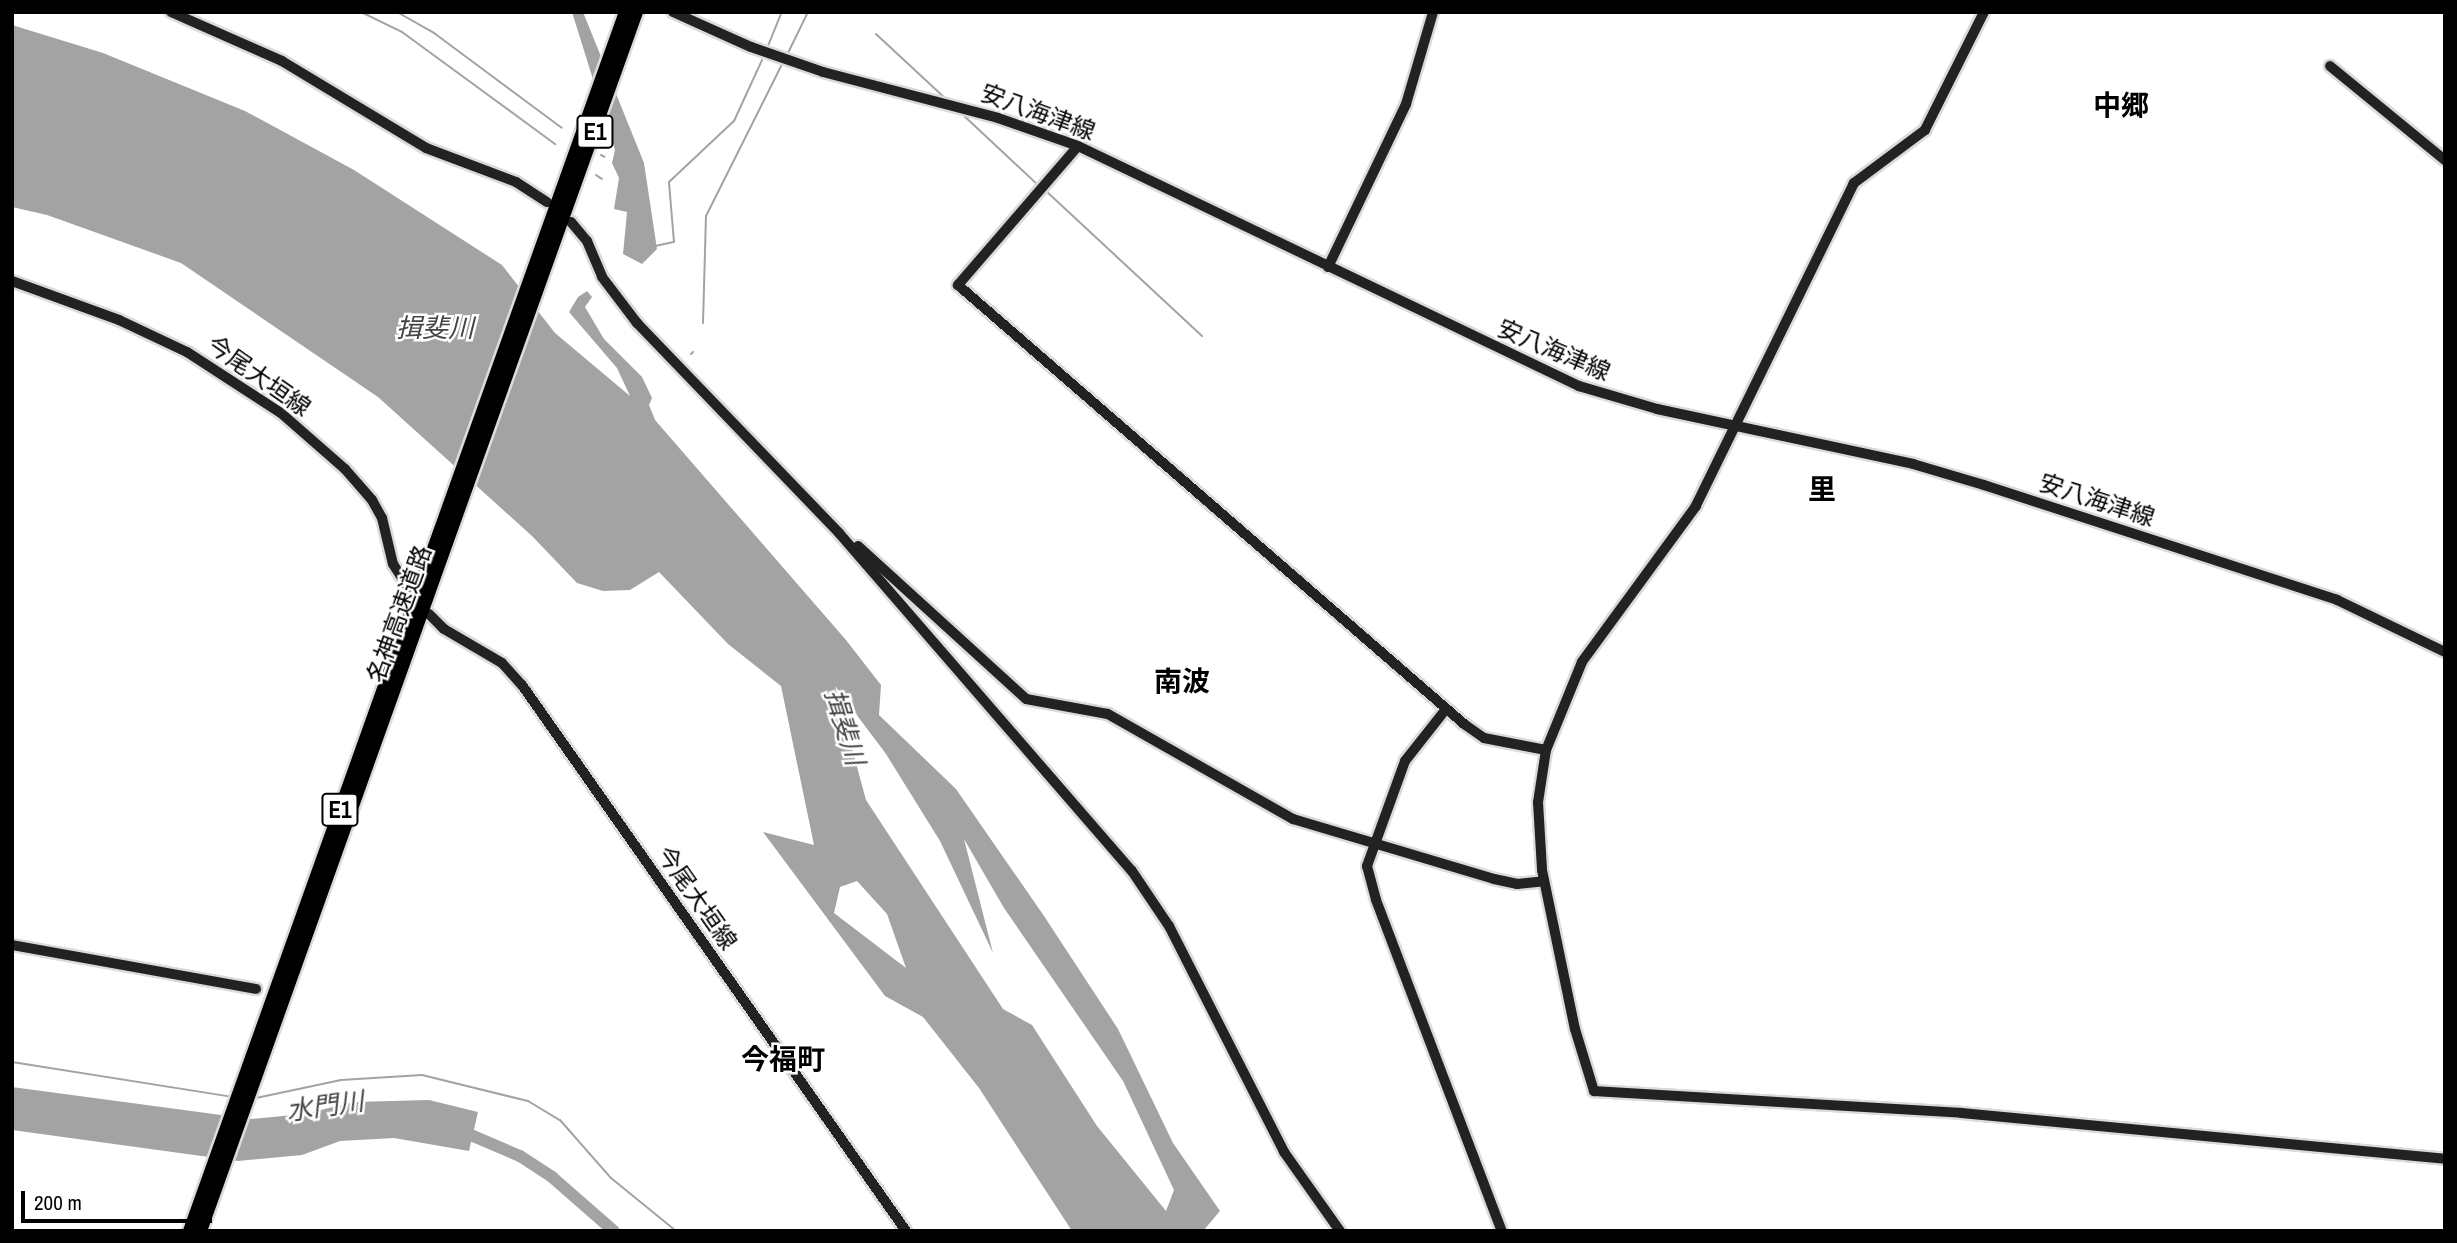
<!DOCTYPE html>
<meta charset="utf-8">
<style>
body{margin:0}
#map{position:relative;width:2457px;height:1243px;overflow:hidden;background:#fff;font-family:"Archivo Narrow","Noto Sans JP",sans-serif}
div>[style]{position:absolute}
.water>*{inset:0;background:#a3a3a3}
.stream>*{height:2px;margin:-1px;padding:0 1px;transform-origin:1px;border-radius:1px;background:#a3a3a3}
.river>*{height:12px;margin:-6px;padding:0 6px;transform-origin:6px;border-radius:6px;background:#a3a3a3}
.roads{filter:drop-shadow(2px 0 #dbdbdb) drop-shadow(-2px 0 #dbdbdb) drop-shadow(0 2px #dbdbdb) drop-shadow(0 -2px #dbdbdb)}
.secondary>*{height:10px;margin:-5px;padding:0 5px;transform-origin:5px;border-radius:5px;background:#222}
.highway>*{height:12px;margin:-6px;padding:0 6px;transform-origin:6px;border-radius:6px;background:#000}
span{translate:-50% -50%;white-space:nowrap;text-align:center;line-height:1.15;-webkit-text-stroke:5px #fff;paint-order:stroke}
.shield-label span{padding:2px 5px;background:#fff;border:2px solid;border-radius:5px;-webkit-text-stroke-width:0}
.shield-label{font-size:23px;color:#000;font-weight:700}
.street-label{font-size:24px;color:#000}
.water-label{font-size:26px;color:#444;font-style:italic}
.quarter-label{font-size:28px;color:#000;font-weight:700}
.frame{position:absolute;inset:0;border:14px solid #000;pointer-events:none}
.scale{position:absolute;left:21px;top:1191px;width:191px;height:32px;box-sizing:border-box;border:4px solid #000;border-top:0;padding-left:9px;font-size:21px;line-height:24px;white-space:nowrap;color:#000;-webkit-text-stroke:5px #fff;paint-order:stroke}
</style>
<div id="map">
<div class="water">
<i style="clip-path:polygon(572px 12px,583px 12px,644px 163px,657px 249px,642px 264px,623px 254px,627px 212px,614px 209px,619px 178px,612px 163px,615px 150px)"></i>
<i style="clip-path:polygon(evenodd,12px 25px,103px 53px,245px 111px,354px 170px,502px 265px,555px 333px,630px 396px,617px 368px,569px 312px,578px 297px,587px 291px,592px 297px,585px 307px,604px 339px,642px 377px,652px 398px,649px 405px,655px 420px,846px 640px,881px 685px,879px 715px,956px 789px,1044px 916px,1118px 1029px,1173px 1143px,1220px 1211px,1203px 1231px,1072px 1231px,979px 1088px,923px 1017px,885px 996px,763px 832px,814px 845px,781px 686px,728px 644px,659px 572px,630px 590px,603px 591px,577px 583px,532px 536px,378px 397px,181px 263px,47px 215px,12px 207px,12px 25px,835px 686px,886px 754px,940px 841px,993px 953px,964px 839px,1004px 908px,1123px 1081px,1174px 1190px,1166px 1211px,1097px 1126px,1032px 1025px,1003px 1009px,866px 800px,835px 686px,12px 25px,857px 881px,887px 914px,906px 968px,834px 913px,840px 887px,857px 881px)"></i>
<i style="clip-path:polygon(12px 1087px,251px 1119px,304px 1114px,354px 1102px,429px 1100px,478px 1112px,469px 1151px,394px 1138px,340px 1141px,302px 1155px,238px 1161px,12px 1130px)"></i>
</div>
<div class="stream">
<i style="left:361px;top:12px;width:46px;rotate:26deg"></i>
<i style="left:402px;top:32px;width:190px;rotate:36.2deg"></i>
<i style="left:397px;top:12px;width:43px;rotate:29.6deg"></i>
<i style="left:434px;top:33px;width:159px;rotate:36.6deg"></i>
<i style="left:876px;top:34px;width:97px;rotate:42.9deg"></i>
<i style="left:768px;top:46px;width:37px;rotate:-68deg"></i>
<i style="left:787px;top:55px;width:48px;rotate:-64deg"></i>
<i style="left:961px;top:113px;width:107px;rotate:43.1deg"></i>
<i style="left:601px;top:155px;width:4px;rotate:27deg"></i>
<i style="left:596px;top:175px;width:7px;rotate:34deg"></i>
<i style="left:1046px;top:191px;width:213px;rotate:42.9deg"></i>
<i style="left:655px;top:246px;width:19px;rotate:-12deg"></i>
<i style="left:674px;top:242px;width:60px;rotate:-94.8deg"></i>
<i style="left:669px;top:182px;width:89px;rotate:-43.2deg"></i>
<i style="left:734px;top:121px;width:67px;rotate:-65.3deg"></i>
<i style="left:703px;top:323px;width:107px;rotate:-88.4deg"></i>
<i style="left:706px;top:216px;width:170px;rotate:-63.4deg"></i>
<i style="left:691px;top:354px;width:3px;rotate:-45deg"></i>
<i style="left:12px;top:1062px;width:223px;rotate:9deg"></i>
<i style="left:256px;top:1098px;width:87px;rotate:-12deg"></i>
<i style="left:341px;top:1080px;width:81px;rotate:-3.5deg"></i>
<i style="left:422px;top:1075px;width:109px;rotate:13.8deg"></i>
<i style="left:528px;top:1101px;width:37px;rotate:31deg"></i>
<i style="left:560px;top:1120px;width:77px;rotate:48.7deg"></i>
<i style="left:611px;top:1178px;width:84px;rotate:39.2deg"></i>
</div>
<div class="river">
<i style="left:459px;top:1130px;width:66px;rotate:23.1deg"></i>
<i style="left:520px;top:1156px;width:38px;rotate:33deg"></i>
<i style="left:552px;top:1177px;width:82px;rotate:41.1deg"></i>
</div>
<div class="roads">
<div class="secondary">
<i style="left:171px;top:12px;width:121px;rotate:23.8deg"></i>
<i style="left:282px;top:61px;width:168px;rotate:31.1deg"></i>
<i style="left:426px;top:148px;width:96px;rotate:20.7deg"></i>
<i style="left:516px;top:182px;width:37px;rotate:33deg"></i>
<i style="left:673px;top:12px;width:85px;rotate:24.2deg"></i>
<i style="left:751px;top:47px;width:76px;rotate:19.1deg"></i>
<i style="left:823px;top:72px;width:181px;rotate:14.7deg"></i>
<i style="left:998px;top:118px;width:85px;rotate:19.3deg"></i>
<i style="left:1078px;top:146px;width:556px;rotate:25.6deg"></i>
<i style="left:1579px;top:386px;width:81px;rotate:16.4deg"></i>
<i style="left:1657px;top:409px;width:262px;rotate:12.1deg"></i>
<i style="left:1913px;top:464px;width:74px;rotate:16.5deg"></i>
<i style="left:1984px;top:485px;width:371px;rotate:18deg"></i>
<i style="left:2337px;top:600px;width:120px;rotate:25.7deg"></i>
<i style="left:1984px;top:12px;width:132px;rotate:116.6deg"></i>
<i style="left:1925px;top:130px;width:89px;rotate:143.3deg"></i>
<i style="left:1854px;top:183px;width:360px;rotate:116.1deg"></i>
<i style="left:1696px;top:506px;width:193px;rotate:126.2deg"></i>
<i style="left:1582px;top:662px;width:95px;rotate:112.2deg"></i>
<i style="left:1546px;top:750px;width:53px;rotate:98.7deg"></i>
<i style="left:1538px;top:802px;width:68px;rotate:86.6deg"></i>
<i style="left:1542px;top:870px;width:162px;rotate:78.3deg"></i>
<i style="left:1575px;top:1029px;width:65px;rotate:73deg"></i>
<i style="left:1594px;top:1091px;width:368px;rotate:3.4deg"></i>
<i style="left:1961px;top:1113px;width:486px;rotate:5.4deg"></i>
<i style="left:2330px;top:66px;width:149px;rotate:39.3deg"></i>
<i style="left:1078px;top:146px;width:184px;rotate:130.8deg"></i>
<i style="left:958px;top:285px;width:670px;rotate:40.94deg"></i>
<i style="left:1464px;top:724px;width:24px;rotate:35deg"></i>
<i style="left:1484px;top:738px;width:63px;rotate:11deg"></i>
<i style="left:571px;top:222px;width:25px;rotate:50deg"></i>
<i style="left:587px;top:241px;width:39px;rotate:67deg"></i>
<i style="left:602px;top:277px;width:58px;rotate:52.7deg"></i>
<i style="left:637px;top:323px;width:291px;rotate:46.1deg"></i>
<i style="left:839px;top:533px;width:447px;rotate:49.1deg"></i>
<i style="left:1132px;top:871px;width:66px;rotate:56.1deg"></i>
<i style="left:1169px;top:926px;width:254px;rotate:63deg"></i>
<i style="left:1284px;top:1152px;width:97px;rotate:54.7deg"></i>
<i style="left:1328px;top:267px;width:181px;rotate:-64.4deg"></i>
<i style="left:1406px;top:104px;width:96px;rotate:-73.6deg"></i>
<i style="left:12px;top:281px;width:114px;rotate:20deg"></i>
<i style="left:119px;top:320px;width:75px;rotate:25.2deg"></i>
<i style="left:187px;top:352px;width:112px;rotate:33deg"></i>
<i style="left:281px;top:413px;width:85px;rotate:41.2deg"></i>
<i style="left:345px;top:469px;width:41px;rotate:48.9deg"></i>
<i style="left:372px;top:500px;width:21px;rotate:61deg"></i>
<i style="left:382px;top:518px;width:47px;rotate:76.6deg"></i>
<i style="left:393px;top:564px;width:30px;rotate:57deg"></i>
<i style="left:858px;top:546px;width:227px;rotate:42.3deg"></i>
<i style="left:1026px;top:699px;width:83px;rotate:10.4deg"></i>
<i style="left:1108px;top:714px;width:213px;rotate:29.6deg"></i>
<i style="left:1293px;top:819px;width:210px;rotate:16.6deg"></i>
<i style="left:1494px;top:879px;width:24px;rotate:12deg"></i>
<i style="left:1517px;top:884px;width:27px;rotate:-6deg"></i>
<i style="left:429px;top:614px;width:21px;rotate:45deg"></i>
<i style="left:444px;top:629px;width:67px;rotate:30.4deg"></i>
<i style="left:502px;top:663px;width:30px;rotate:48deg"></i>
<i style="left:522px;top:685px;width:668px;rotate:54.88deg"></i>
<i style="left:1446px;top:709px;width:66px;rotate:128.3deg"></i>
<i style="left:1405px;top:761px;width:112px;rotate:109.9deg"></i>
<i style="left:1367px;top:866px;width:35px;rotate:75deg"></i>
<i style="left:1376px;top:900px;width:354px;rotate:69.2deg"></i>
<i style="left:12px;top:945px;width:248px;rotate:10.2deg"></i>
</div>
<div class="highway">
<i style="left:189px;top:1231px;width:1295px;rotate:-70.32deg"></i>
<i style="left:201px;top:1231px;width:1295px;rotate:-70.32deg"></i>
</div>
</div>
<div class="shield-label">
<span style="left:595px;top:132px">E1</span>
<span style="left:340px;top:810px">E1</span>
</div>
<div class="street-label">
<span style="left:1038px;top:112px;rotate:20deg">安八海津線</span>
<span style="left:1554px;top:350px;rotate:23deg">安八海津線</span>
<span style="left:259px;top:376px;rotate:35deg">今尾大垣線</span>
<span style="left:2097px;top:500px;rotate:18deg">安八海津線</span>
<span style="left:399px;top:614px;rotate:-70deg">名神高速道路</span>
<span style="left:697px;top:898px;rotate:55deg">今尾大垣線</span>
</div>
<div class="water-label">
<span style="left:435px;top:328px">揖斐川</span>
<span style="left:845px;top:727px;rotate:73deg">揖斐川</span>
<span style="left:325px;top:1106px;rotate:-8deg">水門川</span>
</div>
<div class="quarter-label">
<span style="left:2121px;top:105px">中郷</span>
<span style="left:1822px;top:489px">里</span>
<span style="left:1182px;top:681px">南波</span>
<span style="left:783px;top:1059px">今福町</span>
</div>
<div class="frame"></div>
<div class="scale">200 m</div>
</div>
